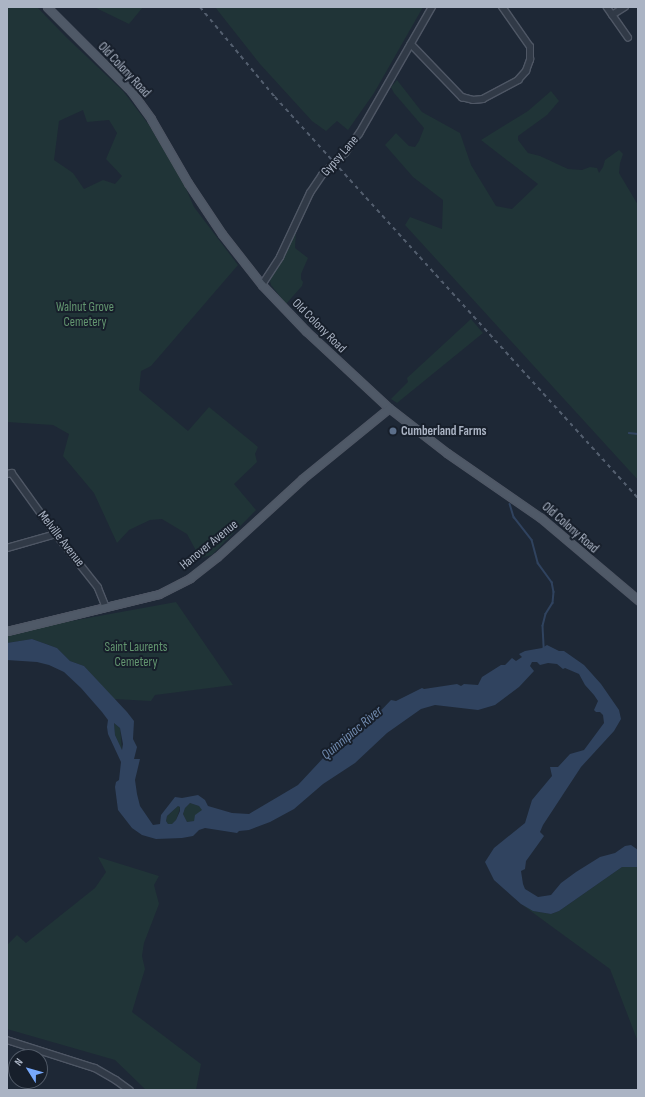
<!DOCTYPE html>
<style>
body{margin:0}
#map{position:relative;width:645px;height:1097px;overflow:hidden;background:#1e2836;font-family:"Sofia Sans Condensed",sans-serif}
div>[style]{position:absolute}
.green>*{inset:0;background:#203437}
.water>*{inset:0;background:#30435f}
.stream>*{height:1.5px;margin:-0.75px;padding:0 0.75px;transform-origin:0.75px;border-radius:0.75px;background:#30435f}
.roads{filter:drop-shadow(1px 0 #4f5765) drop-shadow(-1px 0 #4f5765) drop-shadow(0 1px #4f5765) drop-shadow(0 -1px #4f5765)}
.minor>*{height:5.5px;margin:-2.75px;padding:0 2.75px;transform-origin:2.75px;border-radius:2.75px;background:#313a47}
.major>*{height:7px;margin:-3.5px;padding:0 3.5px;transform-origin:3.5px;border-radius:3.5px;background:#4f5967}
.rail>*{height:1.5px;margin-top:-0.75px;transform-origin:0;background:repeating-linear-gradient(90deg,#535e6e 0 4px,transparent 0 8px)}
.dots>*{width:11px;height:11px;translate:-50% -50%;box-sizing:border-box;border:2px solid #171f2b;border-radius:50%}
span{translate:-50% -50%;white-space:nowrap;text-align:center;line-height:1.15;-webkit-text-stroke:4px #171f2b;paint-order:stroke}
.street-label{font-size:13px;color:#abb4c4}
.park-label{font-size:13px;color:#62956f}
.poi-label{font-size:13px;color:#abb4c4;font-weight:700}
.left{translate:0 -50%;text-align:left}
.water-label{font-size:14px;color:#718baf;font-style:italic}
.frame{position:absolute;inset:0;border:8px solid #abb4c4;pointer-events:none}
.north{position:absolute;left:8px;top:1049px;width:40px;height:40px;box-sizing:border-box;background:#171f2b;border:1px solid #525b68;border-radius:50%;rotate:307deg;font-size:11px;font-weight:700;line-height:16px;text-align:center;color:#abb4c4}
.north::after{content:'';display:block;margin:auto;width:14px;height:18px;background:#77a9fd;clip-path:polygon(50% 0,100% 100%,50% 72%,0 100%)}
</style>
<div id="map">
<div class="green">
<i style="clip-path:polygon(evenodd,7px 7px,37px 7px,66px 37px,123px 91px,149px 125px,184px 184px,194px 207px,238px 265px,151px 366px,141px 371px,139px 390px,188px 431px,209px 407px,258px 447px,255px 454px,257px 462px,234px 484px,256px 510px,212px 555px,200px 558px,187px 534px,162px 519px,150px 520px,129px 530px,117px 543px,94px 493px,63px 456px,69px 434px,53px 425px,7px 422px,7px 7px,83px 110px,87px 122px,109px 120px,117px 133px,106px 159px,122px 176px,115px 184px,103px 180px,84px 189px,73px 173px,54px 160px,59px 121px,83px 110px)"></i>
<i style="clip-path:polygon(96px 7px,143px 7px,129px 24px,96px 8px)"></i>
<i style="clip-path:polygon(215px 7px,423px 7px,374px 93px,348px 130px,337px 121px,326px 131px,312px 121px,260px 64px)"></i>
<i style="clip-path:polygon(397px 80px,422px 112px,460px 133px,471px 165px,496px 206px,512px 209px,538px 184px,481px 140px,528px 111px,551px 91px,559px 101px,547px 115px,518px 136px,518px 140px,528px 153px,540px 156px,568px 169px,582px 170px,590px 167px,597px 168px,599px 173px,603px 167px,605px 160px,619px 150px,623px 154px,620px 163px,619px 173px,638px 205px,638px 480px,405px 225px,410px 217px,442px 229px,443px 200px,413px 177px,385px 145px,396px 133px,409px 146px,415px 147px,419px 141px,424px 128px,394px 93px,391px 87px)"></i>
<i style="clip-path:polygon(296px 229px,295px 248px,308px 258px,301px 274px,301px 279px,303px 282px,302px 286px,286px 304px,271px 285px,270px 281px)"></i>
<i style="clip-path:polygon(471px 319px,483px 333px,397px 403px,391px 399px,408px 382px,407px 378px)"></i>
<i style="clip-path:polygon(176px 602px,233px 685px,155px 695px,151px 701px,114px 699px,84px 666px,70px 661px,57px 648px,32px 639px,7px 643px,7px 635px,33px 628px)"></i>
<i style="clip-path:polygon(114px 723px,120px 728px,122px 751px,115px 735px)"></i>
<i style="clip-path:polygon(190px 803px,199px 806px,203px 810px,194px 821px,187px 822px,183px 814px,185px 808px)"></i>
<i style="clip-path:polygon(178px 806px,180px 807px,179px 811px,176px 820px,172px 824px,168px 824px,166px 821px,167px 816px)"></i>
<i style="clip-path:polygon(98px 857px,159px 876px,154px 885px,159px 904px,144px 943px,142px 956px,145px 969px,132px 1012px,201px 1064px,196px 1090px,146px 1090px,115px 1060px,7px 1029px,7px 945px,17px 935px,26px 943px,95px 888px,106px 872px)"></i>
<i style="clip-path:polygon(635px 866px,638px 867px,638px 1042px,610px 969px,521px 904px,533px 911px,551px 914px,559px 911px,622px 867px)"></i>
</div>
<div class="water">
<i style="clip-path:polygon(evenodd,32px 639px,57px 648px,70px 661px,84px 666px,127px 712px,134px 721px,133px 739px,137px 747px,134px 759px,140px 759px,135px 780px,137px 794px,140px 806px,153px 825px,160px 824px,161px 815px,175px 797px,182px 798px,198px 795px,205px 800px,208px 806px,232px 813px,249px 814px,298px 785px,326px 755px,357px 735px,363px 726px,370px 722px,391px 700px,396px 701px,422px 688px,424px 689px,457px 684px,461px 686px,464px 684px,478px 685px,482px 677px,501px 665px,505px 665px,512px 658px,516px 661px,522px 657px,519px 654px,525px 651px,542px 648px,547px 645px,559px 651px,564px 651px,584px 665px,601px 684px,619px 710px,621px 719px,614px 731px,581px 767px,543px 825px,540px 832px,544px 836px,526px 861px,525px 869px,521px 871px,523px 884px,525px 889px,538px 897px,551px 895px,561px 883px,576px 872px,600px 857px,615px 853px,625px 846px,631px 845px,638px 850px,638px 867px,622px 867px,559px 911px,551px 914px,533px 911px,521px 904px,494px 880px,485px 862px,494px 848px,525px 823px,532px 800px,552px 776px,550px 767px,558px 767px,570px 754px,584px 750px,604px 723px,603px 715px,600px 712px,596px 712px,594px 710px,598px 701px,594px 695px,585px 685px,579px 674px,565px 668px,563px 669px,557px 664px,548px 663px,540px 665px,537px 662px,532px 662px,530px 666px,534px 671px,519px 687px,495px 705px,478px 710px,435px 705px,421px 709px,387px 733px,355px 763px,323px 784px,294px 809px,270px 822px,249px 830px,239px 831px,237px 833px,205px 828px,199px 830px,193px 836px,182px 838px,156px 839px,142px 835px,132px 828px,118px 810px,115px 787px,116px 782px,119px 780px,121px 762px,108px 734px,107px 727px,108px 720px,102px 712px,81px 688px,64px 672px,49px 665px,37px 662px,7px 660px,7px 643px,32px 639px,114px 723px,120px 728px,123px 744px,122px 750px,115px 735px,114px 723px,32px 639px,190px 803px,199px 806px,202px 810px,195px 815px,194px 821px,187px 822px,183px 814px,185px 808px,190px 803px,32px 639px,178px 806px,180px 807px,180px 811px,176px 820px,172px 824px,168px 824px,166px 821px,167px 816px,178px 806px)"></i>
</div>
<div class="stream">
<i style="left:629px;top:433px;width:9px;rotate:6deg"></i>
<i style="left:510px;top:504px;width:14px;rotate:73deg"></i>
<i style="left:514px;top:517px;width:29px;rotate:52deg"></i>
<i style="left:532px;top:540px;width:24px;rotate:75deg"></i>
<i style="left:538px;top:563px;width:24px;rotate:54deg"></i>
<i style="left:552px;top:582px;width:10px;rotate:79deg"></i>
<i style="left:554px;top:592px;width:11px;rotate:95deg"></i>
<i style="left:553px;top:603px;width:13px;rotate:122deg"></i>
<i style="left:546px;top:614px;width:12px;rotate:104deg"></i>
<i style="left:543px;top:626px;width:22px;rotate:87deg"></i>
</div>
<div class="roads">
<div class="minor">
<i style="left:607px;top:7px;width:37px;rotate:55deg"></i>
<i style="left:612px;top:15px;width:15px;rotate:-32deg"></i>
<i style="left:411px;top:44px;width:74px;rotate:46.1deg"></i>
<i style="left:462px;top:97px;width:11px;rotate:15deg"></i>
<i style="left:473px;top:100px;width:10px;rotate:-6deg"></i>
<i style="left:483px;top:99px;width:40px;rotate:-28deg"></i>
<i style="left:518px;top:80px;width:12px;rotate:-48deg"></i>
<i style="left:526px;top:71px;width:12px;rotate:-70deg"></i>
<i style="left:530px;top:60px;width:13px;rotate:-90deg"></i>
<i style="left:530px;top:47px;width:49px;rotate:-125deg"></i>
<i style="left:262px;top:285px;width:33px;rotate:-57deg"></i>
<i style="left:280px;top:257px;width:71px;rotate:-64.9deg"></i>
<i style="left:310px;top:193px;width:22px;rotate:-56deg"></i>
<i style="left:322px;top:175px;width:32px;rotate:-44deg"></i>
<i style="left:345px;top:153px;width:24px;rotate:-54deg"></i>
<i style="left:359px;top:134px;width:146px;rotate:-60.1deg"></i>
<i style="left:7px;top:474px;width:5px;rotate:-11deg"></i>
<i style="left:12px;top:473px;width:75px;rotate:54.2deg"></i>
<i style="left:56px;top:534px;width:68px;rotate:51.6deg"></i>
<i style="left:98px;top:587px;width:22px;rotate:68deg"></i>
<i style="left:7px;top:548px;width:51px;rotate:-15.9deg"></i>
<i style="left:7px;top:1040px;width:92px;rotate:17.7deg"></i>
<i style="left:95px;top:1068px;width:24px;rotate:30deg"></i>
<i style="left:116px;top:1080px;width:17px;rotate:36deg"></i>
</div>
<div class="major">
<i style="left:47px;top:7px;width:119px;rotate:45deg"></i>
<i style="left:131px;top:91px;width:34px;rotate:54deg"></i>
<i style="left:151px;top:119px;width:74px;rotate:60deg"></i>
<i style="left:188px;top:183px;width:61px;rotate:56.3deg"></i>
<i style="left:222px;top:234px;width:65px;rotate:51.9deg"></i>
<i style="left:262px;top:285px;width:64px;rotate:46.3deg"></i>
<i style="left:306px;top:331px;width:113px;rotate:42.9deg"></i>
<i style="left:389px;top:408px;width:73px;rotate:37.8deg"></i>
<i style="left:447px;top:453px;width:114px;rotate:34.7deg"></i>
<i style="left:541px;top:518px;width:127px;rotate:40.2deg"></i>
<i style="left:7px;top:631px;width:156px;rotate:-13.7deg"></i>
<i style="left:159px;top:594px;width:35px;rotate:-27deg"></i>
<i style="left:190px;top:578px;width:34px;rotate:-38deg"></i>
<i style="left:217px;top:557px;width:115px;rotate:-42.5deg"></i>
<i style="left:302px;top:479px;width:112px;rotate:-39.2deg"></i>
</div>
</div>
<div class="rail">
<i style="left:200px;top:7px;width:117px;rotate:50.2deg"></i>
<i style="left:275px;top:97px;width:541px;rotate:47.85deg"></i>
</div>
<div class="dots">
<i style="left:393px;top:431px;background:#5c6f8a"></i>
</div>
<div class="street-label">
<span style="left:124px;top:70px;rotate:47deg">Old Colony Road</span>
<span style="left:340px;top:156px;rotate:-49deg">Gypsy Lane</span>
<span style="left:319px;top:326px;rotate:45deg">Old Colony Road</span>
<span style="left:570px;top:528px;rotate:41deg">Old Colony Road</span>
<span style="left:61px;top:539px;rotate:52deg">Melville Avenue</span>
<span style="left:209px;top:545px;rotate:-39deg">Hanover Avenue</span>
</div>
<div class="park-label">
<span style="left:85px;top:315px">Walnut Grove<br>Cemetery</span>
<span style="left:136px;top:655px">Saint Laurents<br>Cemetery</span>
</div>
<div class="poi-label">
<span class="left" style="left:401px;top:431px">Cumberland Farms</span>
</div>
<div class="water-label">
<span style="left:352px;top:733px;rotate:-40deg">Quinnipiac River</span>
</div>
<div class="frame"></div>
<div class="north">N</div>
</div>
